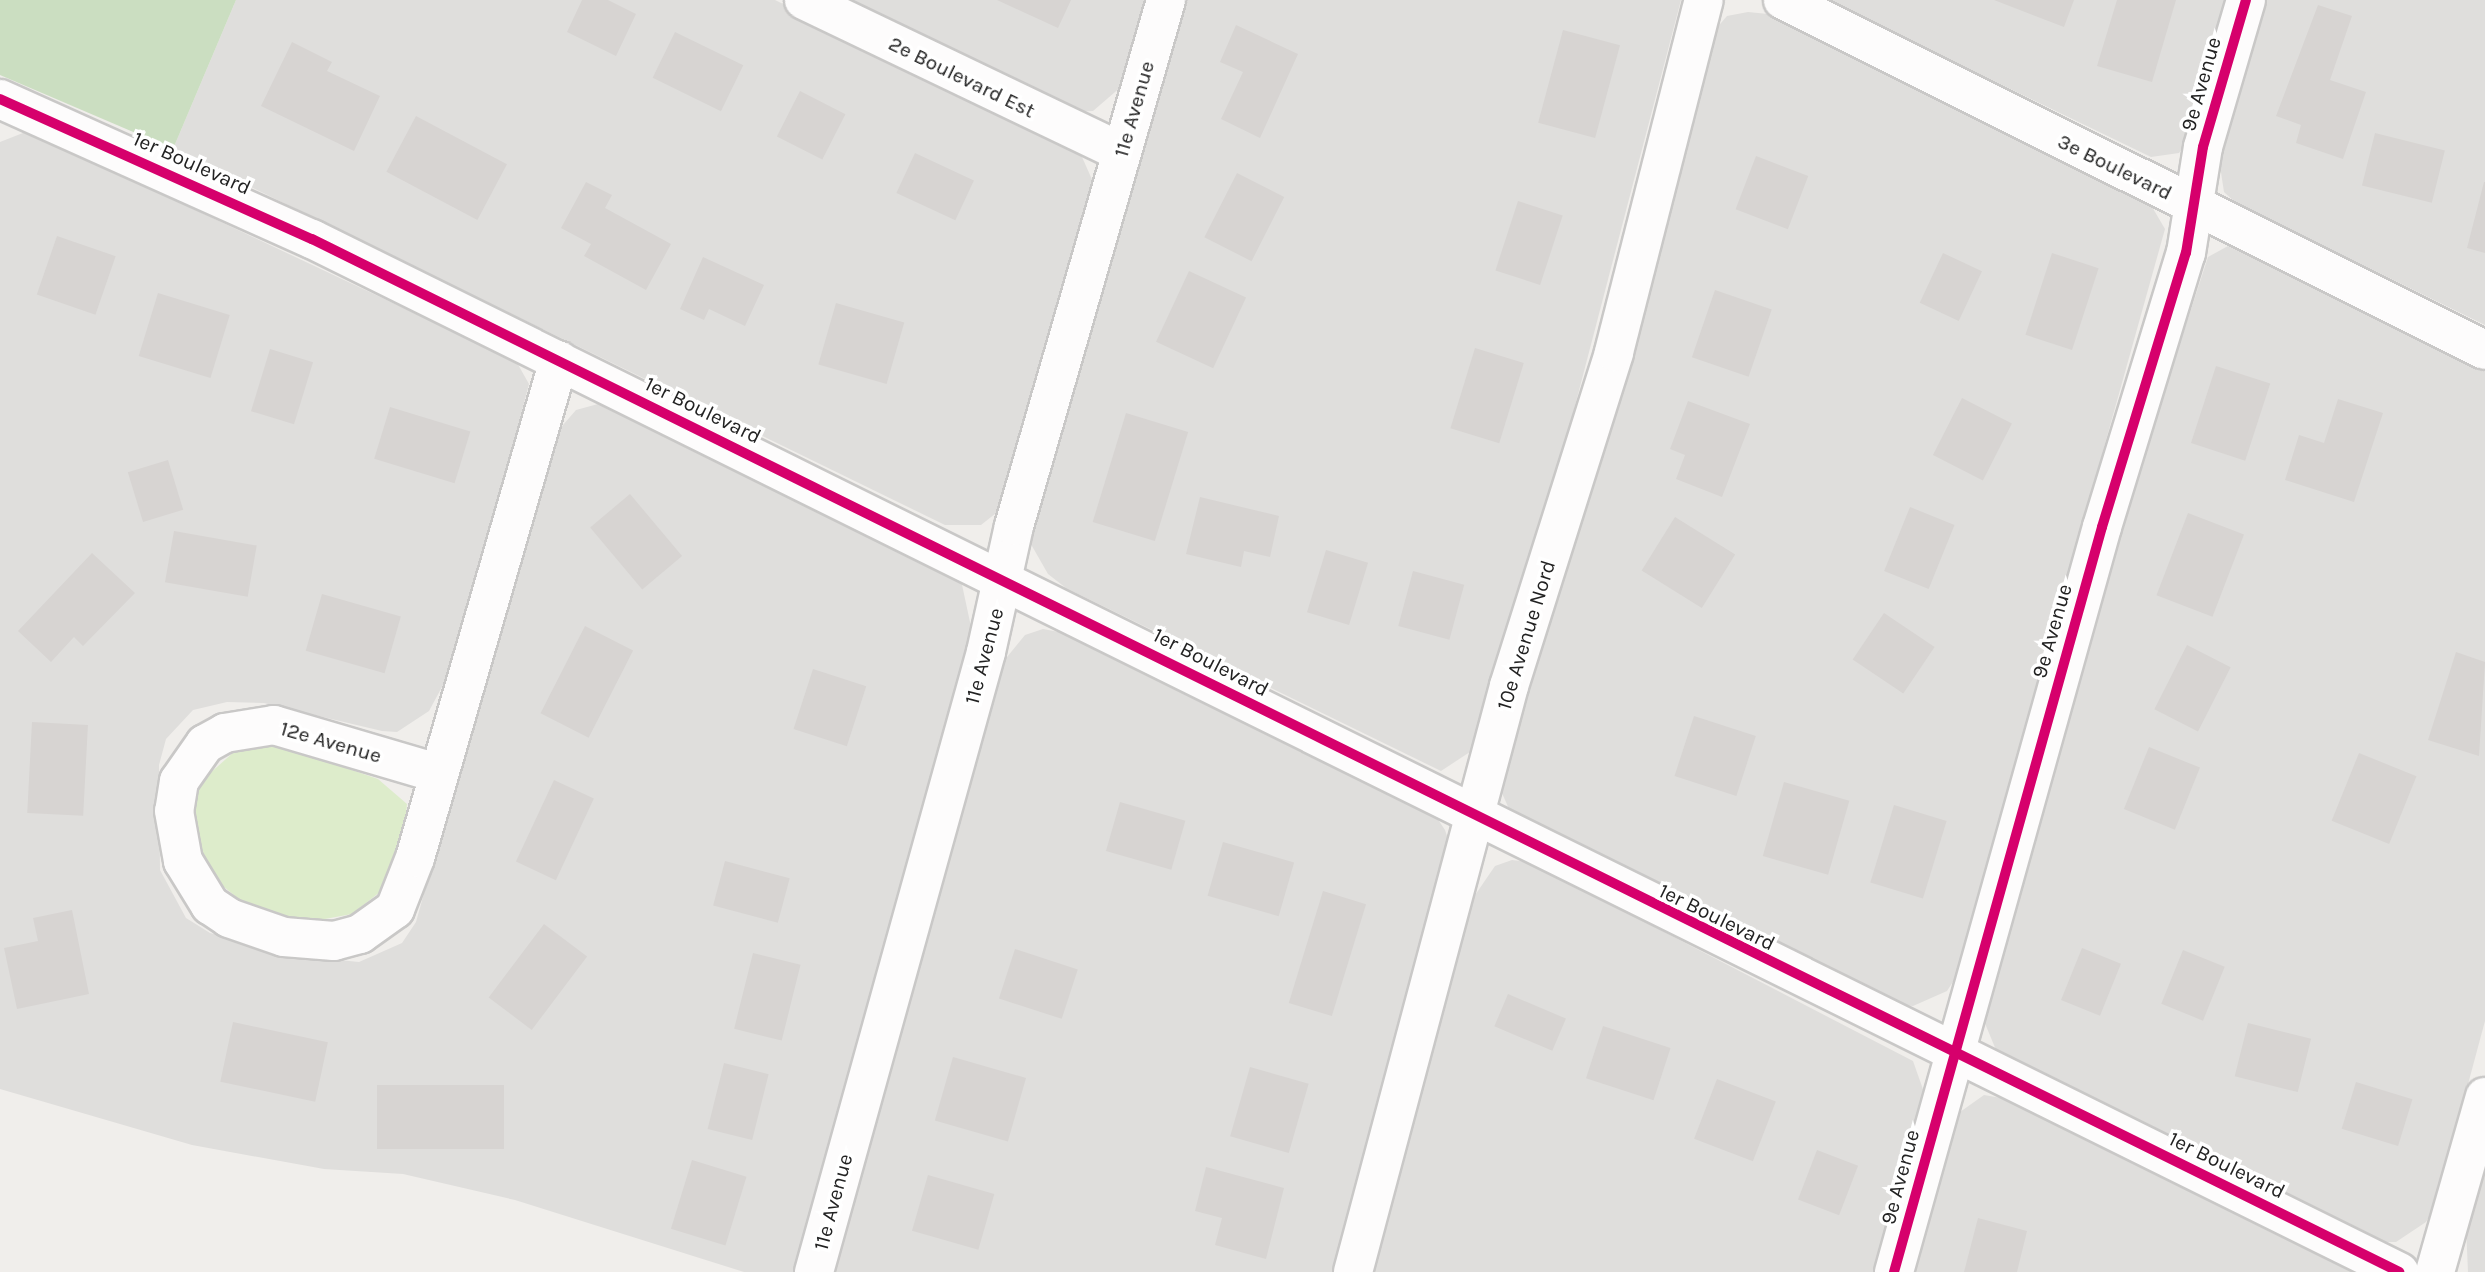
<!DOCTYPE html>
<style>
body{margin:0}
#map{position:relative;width:2485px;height:1272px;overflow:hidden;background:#f0eeeb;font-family:Karla,sans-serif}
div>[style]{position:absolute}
.residential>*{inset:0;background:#dfdedc}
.grass>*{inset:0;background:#ddeccb}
.forest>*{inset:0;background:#cbdec1}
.building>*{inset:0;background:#d7d4d2;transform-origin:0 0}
.roads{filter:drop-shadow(2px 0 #c9c8c7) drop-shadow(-2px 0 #c9c8c7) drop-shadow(0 2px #c9c8c7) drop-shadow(0 -2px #c9c8c7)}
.minor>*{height:38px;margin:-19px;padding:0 19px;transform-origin:19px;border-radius:19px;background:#fdfcfc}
.cycleway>*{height:10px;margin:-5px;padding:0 5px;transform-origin:5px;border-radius:5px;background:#d6006c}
span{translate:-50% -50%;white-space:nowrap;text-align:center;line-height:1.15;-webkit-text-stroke:7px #fff;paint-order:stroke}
.street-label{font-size:21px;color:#222}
</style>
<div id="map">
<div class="residential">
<i style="clip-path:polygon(236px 0,775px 0,1062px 141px,1082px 157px,1094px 184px,1005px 506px,981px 525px,945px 525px,173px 149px)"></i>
<i style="clip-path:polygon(842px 0,1147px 0,1122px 86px,1093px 111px,1072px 112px)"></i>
<i style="clip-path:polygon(1181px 0,1681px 0,1547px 513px,1476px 748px,1441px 771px,1066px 588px,1048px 574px,1032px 546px,1032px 524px)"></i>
<i style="clip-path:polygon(1826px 0,2228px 0,2185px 145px,2179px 153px,2151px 157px)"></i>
<i style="clip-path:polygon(2263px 0,2485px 0,2485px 325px,2236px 203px,2224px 192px,2218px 153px)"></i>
<i style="clip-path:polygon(1748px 12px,1768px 14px,2148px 200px,2165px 229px,1956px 977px,1947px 991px,1913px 1006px,1896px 1004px,1524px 820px,1509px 809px,1498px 784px,1714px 31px,1727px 16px)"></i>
<i style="clip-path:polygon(28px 131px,516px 361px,529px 384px,456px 661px,429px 711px,397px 732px,382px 731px,264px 703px,227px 702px,193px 710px,166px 739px,159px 765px,160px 870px,186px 918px,210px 933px,299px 956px,359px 962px,402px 943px,416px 922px,550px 440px,576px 410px,598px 404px,622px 408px,961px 580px,973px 636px,796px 1272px,744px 1272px,515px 1200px,403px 1174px,324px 1169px,192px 1145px,0 1089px,0 142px)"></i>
<i style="clip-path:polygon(2228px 246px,2485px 370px,2485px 1021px,2435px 1207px,2426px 1222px,2396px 1242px,2382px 1242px,2018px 1064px,1996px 1050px,1984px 1021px,2069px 686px,2208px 257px)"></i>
<i style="clip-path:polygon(1043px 629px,1064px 633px,1435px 815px,1445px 830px,1450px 845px,1334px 1272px,830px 1272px,999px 667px,1025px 635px)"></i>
<i style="clip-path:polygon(1512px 860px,1529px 862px,1913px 1061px,1925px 1095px,1876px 1272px,1369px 1272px,1471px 901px,1495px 866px)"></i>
<i style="clip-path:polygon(1984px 1095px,2007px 1099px,2355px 1272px,1911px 1272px,1947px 1133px,1960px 1112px)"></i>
<i style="clip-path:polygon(2485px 1157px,2485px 1272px,2468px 1272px,2466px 1226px)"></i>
</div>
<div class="grass">
<i style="clip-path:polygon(258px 746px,282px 746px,378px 779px,407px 804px,403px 843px,385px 888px,352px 914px,303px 923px,251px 909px,213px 878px,199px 852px,193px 807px,199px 783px,235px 751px)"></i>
</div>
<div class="forest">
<i style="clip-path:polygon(0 0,236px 0,173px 149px,0 75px)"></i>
</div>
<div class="building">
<i style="clip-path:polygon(582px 0,608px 0,636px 14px,616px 56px,567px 32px)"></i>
<i style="clip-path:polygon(997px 0,1071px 0,1058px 28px)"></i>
<i style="clip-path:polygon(1994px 0,2074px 0,2064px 27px)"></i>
<i style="clip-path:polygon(2117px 0,2176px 0,2152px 82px,2097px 66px)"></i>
<i style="clip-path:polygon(2318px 5px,2352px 16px,2330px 80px,2366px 92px,2343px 159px,2296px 143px,2301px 125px,2276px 116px)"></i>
<i style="clip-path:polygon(1236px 25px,1298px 54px,1260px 138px,1221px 119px,1243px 72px,1220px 62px)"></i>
<i style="left:1563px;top:30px;width:59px;height:96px;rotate:15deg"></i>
<i style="left:675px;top:32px;width:76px;height:51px;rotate:26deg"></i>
<i style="clip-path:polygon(292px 42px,332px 62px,327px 71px,380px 96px,354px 151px,261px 106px)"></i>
<i style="left:800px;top:91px;width:51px;height:51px;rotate:27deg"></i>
<i style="left:416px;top:116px;width:103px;height:63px;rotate:28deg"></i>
<i style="left:2375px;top:133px;width:72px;height:54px;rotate:14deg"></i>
<i style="left:915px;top:153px;width:65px;height:44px;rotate:25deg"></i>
<i style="left:1756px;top:156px;width:56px;height:57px;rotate:21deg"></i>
<i style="left:1237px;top:173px;width:53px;height:72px;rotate:27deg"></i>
<i style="clip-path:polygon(586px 182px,612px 195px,605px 208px,671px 244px,646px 290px,584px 256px,591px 244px,561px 228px)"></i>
<i style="clip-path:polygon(2484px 182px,2485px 182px,2485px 253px,2467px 248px)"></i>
<i style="left:1518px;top:201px;width:47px;height:73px;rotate:18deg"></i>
<i style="left:57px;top:236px;width:62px;height:62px;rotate:19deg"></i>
<i style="left:1943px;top:253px;width:43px;height:55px;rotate:25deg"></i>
<i style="left:2052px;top:253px;width:49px;height:86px;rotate:18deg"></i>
<i style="clip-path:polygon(703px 257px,764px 285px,745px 326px,709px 309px,704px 320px,680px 309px)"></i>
<i style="left:1189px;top:271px;width:63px;height:78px;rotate:25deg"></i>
<i style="left:1715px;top:290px;width:60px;height:71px;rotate:19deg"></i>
<i style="left:158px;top:293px;width:75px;height:66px;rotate:17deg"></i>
<i style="left:836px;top:303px;width:71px;height:64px;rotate:16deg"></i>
<i style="left:1475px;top:348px;width:51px;height:84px;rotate:17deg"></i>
<i style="left:270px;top:349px;width:45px;height:65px;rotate:17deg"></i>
<i style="left:2216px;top:366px;width:57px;height:81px;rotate:18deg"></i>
<i style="left:1962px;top:398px;width:56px;height:64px;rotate:27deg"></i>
<i style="clip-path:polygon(2338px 399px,2383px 413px,2354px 502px,2285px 480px,2299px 435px,2324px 443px)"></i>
<i style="clip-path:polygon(1688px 401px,1750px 424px,1722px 497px,1676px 479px,1685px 455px,1670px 449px)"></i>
<i style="left:390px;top:407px;width:84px;height:54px;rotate:17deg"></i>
<i style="left:1126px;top:413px;width:65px;height:114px;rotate:17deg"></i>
<i style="left:168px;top:460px;width:52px;height:42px;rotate:73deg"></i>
<i style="left:630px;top:494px;width:81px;height:52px;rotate:50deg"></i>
<i style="clip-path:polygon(1200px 497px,1279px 516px,1270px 557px,1244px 551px,1241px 567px,1186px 554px)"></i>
<i style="left:1910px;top:507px;width:48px;height:69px;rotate:22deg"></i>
<i style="left:2188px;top:513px;width:60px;height:88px;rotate:21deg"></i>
<i style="left:1675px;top:517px;width:71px;height:63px;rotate:32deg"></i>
<i style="left:174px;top:531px;width:84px;height:52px;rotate:10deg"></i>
<i style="left:1326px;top:550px;width:44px;height:65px;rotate:17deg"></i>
<i style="clip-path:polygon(92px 553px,135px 593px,83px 646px,74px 637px,51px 662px,18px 631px)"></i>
<i style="left:1413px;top:571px;width:53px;height:57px;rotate:15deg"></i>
<i style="left:322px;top:594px;width:82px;height:59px;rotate:16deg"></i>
<i style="left:1884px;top:613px;width:61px;height:56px;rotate:34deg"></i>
<i style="left:585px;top:626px;width:54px;height:98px;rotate:27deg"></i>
<i style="left:2187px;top:645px;width:49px;height:72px;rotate:27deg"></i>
<i style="clip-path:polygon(2456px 652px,2485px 662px,2479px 756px,2428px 740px)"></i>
<i style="left:813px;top:669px;width:56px;height:63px;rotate:18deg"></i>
<i style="left:1694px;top:716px;width:65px;height:63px;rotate:18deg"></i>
<i style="left:32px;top:722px;width:56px;height:91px;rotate:3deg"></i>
<i style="left:2149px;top:747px;width:55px;height:67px;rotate:22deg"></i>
<i style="left:2359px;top:753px;width:62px;height:73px;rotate:22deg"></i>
<i style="left:554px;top:780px;width:44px;height:90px;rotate:25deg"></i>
<i style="left:1784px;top:782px;width:68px;height:77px;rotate:16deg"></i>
<i style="left:1120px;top:802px;width:68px;height:51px;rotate:16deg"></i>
<i style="left:1894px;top:805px;width:55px;height:81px;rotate:17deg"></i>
<i style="left:1223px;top:842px;width:74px;height:56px;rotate:16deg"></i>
<i style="left:725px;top:861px;width:67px;height:46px;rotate:15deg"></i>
<i style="left:1323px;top:891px;width:45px;height:117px;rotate:17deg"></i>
<i style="clip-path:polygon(72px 910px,89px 994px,17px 1009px,4px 948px,38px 941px,33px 918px)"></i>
<i style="left:544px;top:924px;width:54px;height:92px;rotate:37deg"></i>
<i style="left:2082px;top:948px;width:42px;height:56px;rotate:22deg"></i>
<i style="left:1015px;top:949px;width:66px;height:52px;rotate:18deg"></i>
<i style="left:2183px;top:950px;width:45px;height:58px;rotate:22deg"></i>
<i style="left:753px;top:953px;width:49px;height:78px;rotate:14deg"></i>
<i style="left:1508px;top:994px;width:63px;height:35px;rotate:23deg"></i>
<i style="left:233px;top:1022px;width:97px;height:61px;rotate:12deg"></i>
<i style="left:2248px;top:1023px;width:65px;height:55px;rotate:14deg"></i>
<i style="left:1603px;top:1026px;width:71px;height:55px;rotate:18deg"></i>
<i style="left:953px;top:1057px;width:76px;height:66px;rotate:16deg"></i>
<i style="left:724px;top:1063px;width:46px;height:68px;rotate:14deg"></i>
<i style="left:1250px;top:1067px;width:61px;height:72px;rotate:16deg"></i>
<i style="left:1717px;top:1079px;width:63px;height:64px;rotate:21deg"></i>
<i style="left:2356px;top:1082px;width:59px;height:49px;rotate:17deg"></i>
<i style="left:377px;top:1085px;width:127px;height:64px"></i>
<i style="left:1817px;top:1150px;width:44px;height:53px;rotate:21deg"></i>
<i style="left:692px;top:1160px;width:57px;height:72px;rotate:17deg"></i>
<i style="clip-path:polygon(1206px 1167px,1284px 1188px,1266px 1259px,1215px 1245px,1222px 1218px,1195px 1211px)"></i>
<i style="left:928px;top:1175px;width:69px;height:58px;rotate:16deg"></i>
<i style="clip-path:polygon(1978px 1218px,2027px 1231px,2017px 1272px,1964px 1272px)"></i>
</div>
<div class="roads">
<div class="minor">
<i style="left:804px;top:0;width:352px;rotate:25.6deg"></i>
<i style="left:1783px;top:0;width:784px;rotate:26.5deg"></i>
<i style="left:0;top:99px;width:342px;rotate:24.2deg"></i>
<i style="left:312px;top:239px;width:2329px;rotate:26.33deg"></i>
<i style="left:437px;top:773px;width:170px;rotate:-163.6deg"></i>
<i style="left:274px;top:725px;width:50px;rotate:170.7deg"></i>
<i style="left:225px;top:733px;width:23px;rotate:151deg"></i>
<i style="left:205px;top:744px;width:45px;rotate:125.1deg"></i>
<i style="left:179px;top:781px;width:30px;rotate:99deg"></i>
<i style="left:174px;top:811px;width:51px;rotate:79.8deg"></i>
<i style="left:183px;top:861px;width:52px;rotate:58.5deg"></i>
<i style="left:210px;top:905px;width:23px;rotate:34deg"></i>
<i style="left:229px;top:918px;width:58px;rotate:19.1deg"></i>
<i style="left:284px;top:937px;width:50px;rotate:4.6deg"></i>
<i style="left:334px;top:941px;width:27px;rotate:-15deg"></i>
<i style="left:360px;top:934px;width:43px;rotate:-35.5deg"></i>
<i style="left:395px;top:909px;width:55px;rotate:-68.6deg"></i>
<i style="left:415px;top:858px;width:518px;rotate:-73.87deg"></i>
<i style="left:814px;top:1272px;width:643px;rotate:-74.49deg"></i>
<i style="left:986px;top:652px;width:129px;rotate:-77.5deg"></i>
<i style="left:1014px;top:526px;width:548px;rotate:-73.88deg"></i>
<i style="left:1353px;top:1272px;width:606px;rotate:-75.09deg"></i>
<i style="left:1509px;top:686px;width:350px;rotate:-72.5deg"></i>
<i style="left:1614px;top:352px;width:363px;rotate:-75.7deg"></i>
<i style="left:1894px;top:1272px;width:773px;rotate:-74.4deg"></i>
<i style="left:2102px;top:527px;width:287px;rotate:-73deg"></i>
<i style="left:2186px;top:253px;width:107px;rotate:-80.9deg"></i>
<i style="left:2203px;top:147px;width:153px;rotate:-73.7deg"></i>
<i style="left:2435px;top:1272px;width:182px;rotate:-74.1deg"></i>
</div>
</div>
<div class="cycleway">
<i style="left:0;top:99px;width:342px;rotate:24.2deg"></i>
<i style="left:312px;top:239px;width:2329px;rotate:26.33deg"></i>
<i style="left:1894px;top:1272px;width:773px;rotate:-74.4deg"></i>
<i style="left:2102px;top:527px;width:287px;rotate:-73deg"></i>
<i style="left:2186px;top:253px;width:107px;rotate:-80.9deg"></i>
<i style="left:2203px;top:147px;width:153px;rotate:-73.7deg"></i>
</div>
<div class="street-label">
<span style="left:962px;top:77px;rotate:26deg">2e Boulevard Est</span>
<span style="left:2201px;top:84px;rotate:-74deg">9e Avenue</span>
<span style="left:1134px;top:109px;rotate:-74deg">11e Avenue</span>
<span style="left:192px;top:163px;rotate:24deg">1er Boulevard</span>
<span style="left:2115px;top:167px;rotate:26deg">3e Boulevard</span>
<span style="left:703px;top:410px;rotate:26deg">1er Boulevard</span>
<span style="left:2052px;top:631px;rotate:-74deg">9e Avenue</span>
<span style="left:1526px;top:635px;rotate:-73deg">10e Avenue Nord</span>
<span style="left:984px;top:656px;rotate:-75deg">11e Avenue</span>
<span style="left:1211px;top:662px;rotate:27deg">1er Boulevard</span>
<span style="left:331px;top:742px;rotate:16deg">12e Avenue</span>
<span style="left:1717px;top:917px;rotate:26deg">1er Boulevard</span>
<span style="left:2227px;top:1165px;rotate:26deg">1er Boulevard</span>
<span style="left:1900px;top:1177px;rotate:-75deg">9e Avenue</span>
<span style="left:833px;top:1202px;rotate:-75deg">11e Avenue</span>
</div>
</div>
